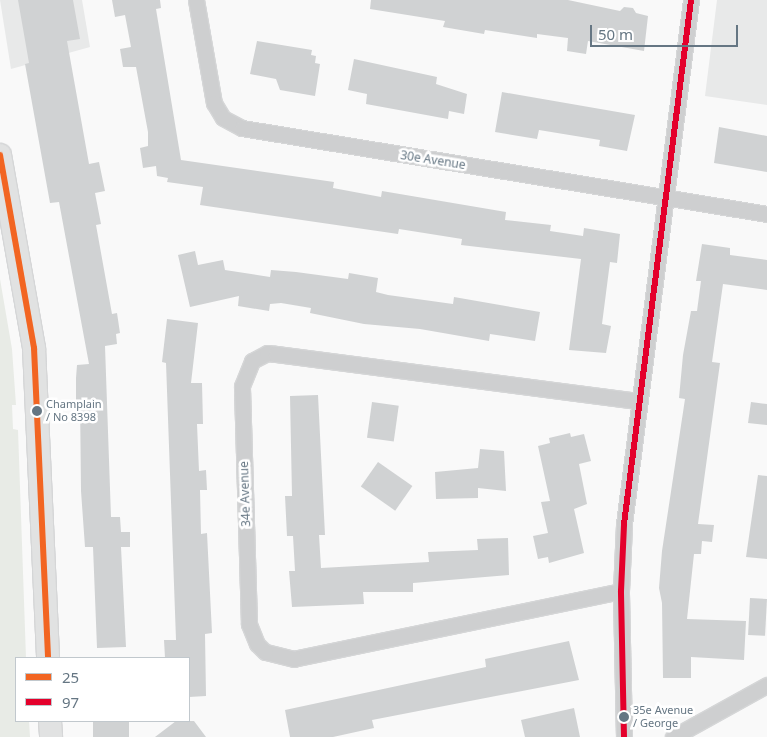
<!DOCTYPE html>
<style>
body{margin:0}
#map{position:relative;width:767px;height:737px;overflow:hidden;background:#f9f9f9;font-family:"Noto Sans",sans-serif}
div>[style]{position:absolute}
.built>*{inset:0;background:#e8e9e9}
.green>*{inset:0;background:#e8ebe6}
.building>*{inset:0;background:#d0d2d3;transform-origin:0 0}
.roads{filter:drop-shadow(1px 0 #d5d6d7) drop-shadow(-1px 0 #d5d6d7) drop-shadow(0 1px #d5d6d7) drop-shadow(0 -1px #d5d6d7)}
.street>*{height:15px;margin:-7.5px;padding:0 7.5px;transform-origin:7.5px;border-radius:7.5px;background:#cecfd0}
.secondary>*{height:22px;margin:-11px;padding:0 11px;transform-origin:11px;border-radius:11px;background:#e1e2e2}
.bus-1>*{height:6px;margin:-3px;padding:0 3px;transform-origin:3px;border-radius:3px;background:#f26522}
.bus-2>*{height:6px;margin:-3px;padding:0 3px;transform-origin:3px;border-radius:3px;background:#e4002b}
.dots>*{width:14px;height:14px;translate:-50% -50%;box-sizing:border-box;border:2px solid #fff;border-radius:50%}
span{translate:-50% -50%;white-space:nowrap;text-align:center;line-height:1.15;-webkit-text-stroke:5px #fff;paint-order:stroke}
.bus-label{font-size:11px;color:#657683}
.left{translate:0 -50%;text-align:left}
.street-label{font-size:12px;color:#657683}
.legend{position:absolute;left:15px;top:657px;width:175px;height:65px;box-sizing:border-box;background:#fff;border:1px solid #c1c8cd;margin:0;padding:6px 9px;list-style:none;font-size:15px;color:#657683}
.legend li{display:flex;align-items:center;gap:10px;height:25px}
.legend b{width:25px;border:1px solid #c1c8cd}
.scale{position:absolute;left:590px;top:25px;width:148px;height:22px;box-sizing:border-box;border:2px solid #657683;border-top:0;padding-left:6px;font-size:15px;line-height:18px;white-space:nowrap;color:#657683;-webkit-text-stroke:4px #fff;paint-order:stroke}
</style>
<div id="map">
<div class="built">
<i style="clip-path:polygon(0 0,82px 0,90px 47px,11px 69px)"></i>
<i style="clip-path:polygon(717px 0,767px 0,767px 105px,705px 96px)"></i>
</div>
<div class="green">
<i style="clip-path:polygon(0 279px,12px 349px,16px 405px,12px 405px,13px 429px,18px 430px,26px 658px,16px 658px,16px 721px,29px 721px,30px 737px,0 737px)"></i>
</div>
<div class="building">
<i style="clip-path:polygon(18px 0,73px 0,80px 39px,67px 41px,89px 164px,99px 162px,105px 191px,95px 193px,101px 224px,96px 225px,112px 314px,117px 313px,120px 333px,116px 334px,117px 344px,105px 346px,111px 517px,120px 517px,121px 532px,130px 532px,130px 547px,121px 547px,126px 647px,97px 648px,93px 547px,85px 547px,81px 491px,80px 400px,76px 400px,76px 378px,77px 365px,89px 364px,59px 202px,50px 203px,25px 64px,29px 63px)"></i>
<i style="clip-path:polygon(112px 0,160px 0,161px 8px,156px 9px,181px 160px,334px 182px,333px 188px,381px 197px,382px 191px,506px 212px,505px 220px,551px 225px,550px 231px,583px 236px,584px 228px,620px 234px,617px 263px,610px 262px,602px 324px,611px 326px,606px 353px,569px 350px,581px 259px,461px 245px,462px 239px,399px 229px,398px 234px,200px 205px,203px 187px,167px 182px,168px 178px,157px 176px,156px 166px,143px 168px,140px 148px,148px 146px,148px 132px,136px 67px,123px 67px,120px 49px,131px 47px,125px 15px,115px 17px)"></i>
<i style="clip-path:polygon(371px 0,568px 0,620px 11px,624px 7px,633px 8px,636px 13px,648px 16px,644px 51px,588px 41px,586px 54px,567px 51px,568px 38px,537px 34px,537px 38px,485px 30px,484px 34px,443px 27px,445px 21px,370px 9px)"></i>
<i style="clip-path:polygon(257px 41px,312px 50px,311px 55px,316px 56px,315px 63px,320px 64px,315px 96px,280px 90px,276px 79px,250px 74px)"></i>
<i style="clip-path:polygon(354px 59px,437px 77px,436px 84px,467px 94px,464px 114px,449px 111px,448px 119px,366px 104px,367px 94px,348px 90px)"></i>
<i style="clip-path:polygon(502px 92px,635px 115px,627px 151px,599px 146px,600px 140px,539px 130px,537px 139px,495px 132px)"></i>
<i style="clip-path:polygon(719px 127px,767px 136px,767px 172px,714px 163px)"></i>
<i style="clip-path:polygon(702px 244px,730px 248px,730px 255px,767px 260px,767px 290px,723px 284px,712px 362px,720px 363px,698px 524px,714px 525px,712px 542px,702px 541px,701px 554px,694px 554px,687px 619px,746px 621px,744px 660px,691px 657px,691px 678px,663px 678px,662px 603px,659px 588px,662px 551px,685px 399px,679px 398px,683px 355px,691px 311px,697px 311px,701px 281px,696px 281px)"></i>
<i style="clip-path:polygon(195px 251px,198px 265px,223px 260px,225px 270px,270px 277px,271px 270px,296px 272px,348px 279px,349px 273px,378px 278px,376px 292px,388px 295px,453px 304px,454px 297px,540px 312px,535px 341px,490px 334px,489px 341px,420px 329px,364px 324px,310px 313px,311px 308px,281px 303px,270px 304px,269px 311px,238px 306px,239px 296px,190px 307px,178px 255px)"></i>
<i style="clip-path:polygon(167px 319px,198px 323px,191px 383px,202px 383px,203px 424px,197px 424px,199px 471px,206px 470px,207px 490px,200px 490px,201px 534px,207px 533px,212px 633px,205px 634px,206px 696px,189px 697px,189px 658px,165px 658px,164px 640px,176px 640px,166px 363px,162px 362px)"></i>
<i style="clip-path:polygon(318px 395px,325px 535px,319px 535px,321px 568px,429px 562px,428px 552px,478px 550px,477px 539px,508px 538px,509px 575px,413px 583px,413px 592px,363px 592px,364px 604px,292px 607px,289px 571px,295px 571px,293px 536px,287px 536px,285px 496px,292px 496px,290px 396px)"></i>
<i style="left:372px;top:402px;width:27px;height:36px;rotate:8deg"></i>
<i style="clip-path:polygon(751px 402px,767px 404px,767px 425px,748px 423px)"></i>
<i style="clip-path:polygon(570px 433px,571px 437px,584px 434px,591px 461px,579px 464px,587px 504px,574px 509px,584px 553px,549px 563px,548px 557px,538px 559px,533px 536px,548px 533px,541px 502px,550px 501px,538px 446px,550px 443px,549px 438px)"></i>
<i style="clip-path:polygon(480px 449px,504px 451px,506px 491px,478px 488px,478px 498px,436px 499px,435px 472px,478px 468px)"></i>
<i style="left:378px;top:462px;width:42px;height:30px;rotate:35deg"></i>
<i style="clip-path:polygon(758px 475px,767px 476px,767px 559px,746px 557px)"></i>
<i style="left:750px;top:598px;width:17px;height:37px;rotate:3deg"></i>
<i style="clip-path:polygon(569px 641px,579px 680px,372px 720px,374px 728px,333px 737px,290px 737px,285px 710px,486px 667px,485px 659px)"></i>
<i style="clip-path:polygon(574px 708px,580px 737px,525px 737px,521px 720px)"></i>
<i style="left:93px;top:721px;width:36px;height:16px"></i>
<i style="clip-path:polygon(176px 721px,194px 721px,206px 737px,155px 737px)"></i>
</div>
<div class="roads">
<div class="street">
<i style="left:196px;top:0;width:105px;rotate:80.1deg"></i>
<i style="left:214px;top:103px;width:17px;rotate:59deg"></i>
<i style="left:223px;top:118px;width:21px;rotate:28deg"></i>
<i style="left:242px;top:128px;width:532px;rotate:9.3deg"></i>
<i style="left:621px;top:591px;width:334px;rotate:168.3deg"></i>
<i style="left:294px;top:659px;width:30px;rotate:-166deg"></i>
<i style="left:265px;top:652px;width:11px;rotate:-135deg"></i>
<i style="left:257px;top:644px;width:22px;rotate:-112deg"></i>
<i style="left:249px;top:624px;width:238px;rotate:-91.7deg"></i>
<i style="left:242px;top:386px;width:27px;rotate:-68deg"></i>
<i style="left:252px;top:361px;width:17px;rotate:-28deg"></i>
<i style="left:267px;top:353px;width:9px;rotate:6deg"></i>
<i style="left:276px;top:354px;width:365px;rotate:7.4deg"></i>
<i style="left:624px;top:737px;width:146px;rotate:-91.2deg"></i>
<i style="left:621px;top:591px;width:67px;rotate:-87.4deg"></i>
<i style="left:624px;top:524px;width:528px;rotate:-82.71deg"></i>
<i style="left:673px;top:737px;width:107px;rotate:-29deg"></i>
</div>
<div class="secondary">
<i style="left:0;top:155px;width:196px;rotate:80deg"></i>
<i style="left:34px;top:348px;width:310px;rotate:87.4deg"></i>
<i style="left:50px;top:721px;width:16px;rotate:86deg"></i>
</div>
</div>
<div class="bus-1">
<i style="left:0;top:155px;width:196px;rotate:80deg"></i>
<i style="left:34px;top:348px;width:310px;rotate:87.4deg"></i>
</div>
<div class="bus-2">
<i style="left:624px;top:737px;width:146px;rotate:-91.2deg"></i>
<i style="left:621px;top:591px;width:67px;rotate:-87.4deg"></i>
<i style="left:624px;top:524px;width:528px;rotate:-82.71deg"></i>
</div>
<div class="dots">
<i style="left:37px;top:411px;background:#657683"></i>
<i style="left:624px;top:717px;background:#657683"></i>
</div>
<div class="bus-label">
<span class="left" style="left:46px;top:411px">Champlain<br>/ No 8398</span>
<span class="left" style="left:633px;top:717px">35e Avenue<br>/ George</span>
</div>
<div class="street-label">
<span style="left:433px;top:160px;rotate:9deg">30e Avenue</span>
<span style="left:245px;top:494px;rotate:-92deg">34e Avenue</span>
</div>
<ul class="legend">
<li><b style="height:6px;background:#f26522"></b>25</li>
<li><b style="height:6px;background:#e4002b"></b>97</li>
</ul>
<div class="scale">50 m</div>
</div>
